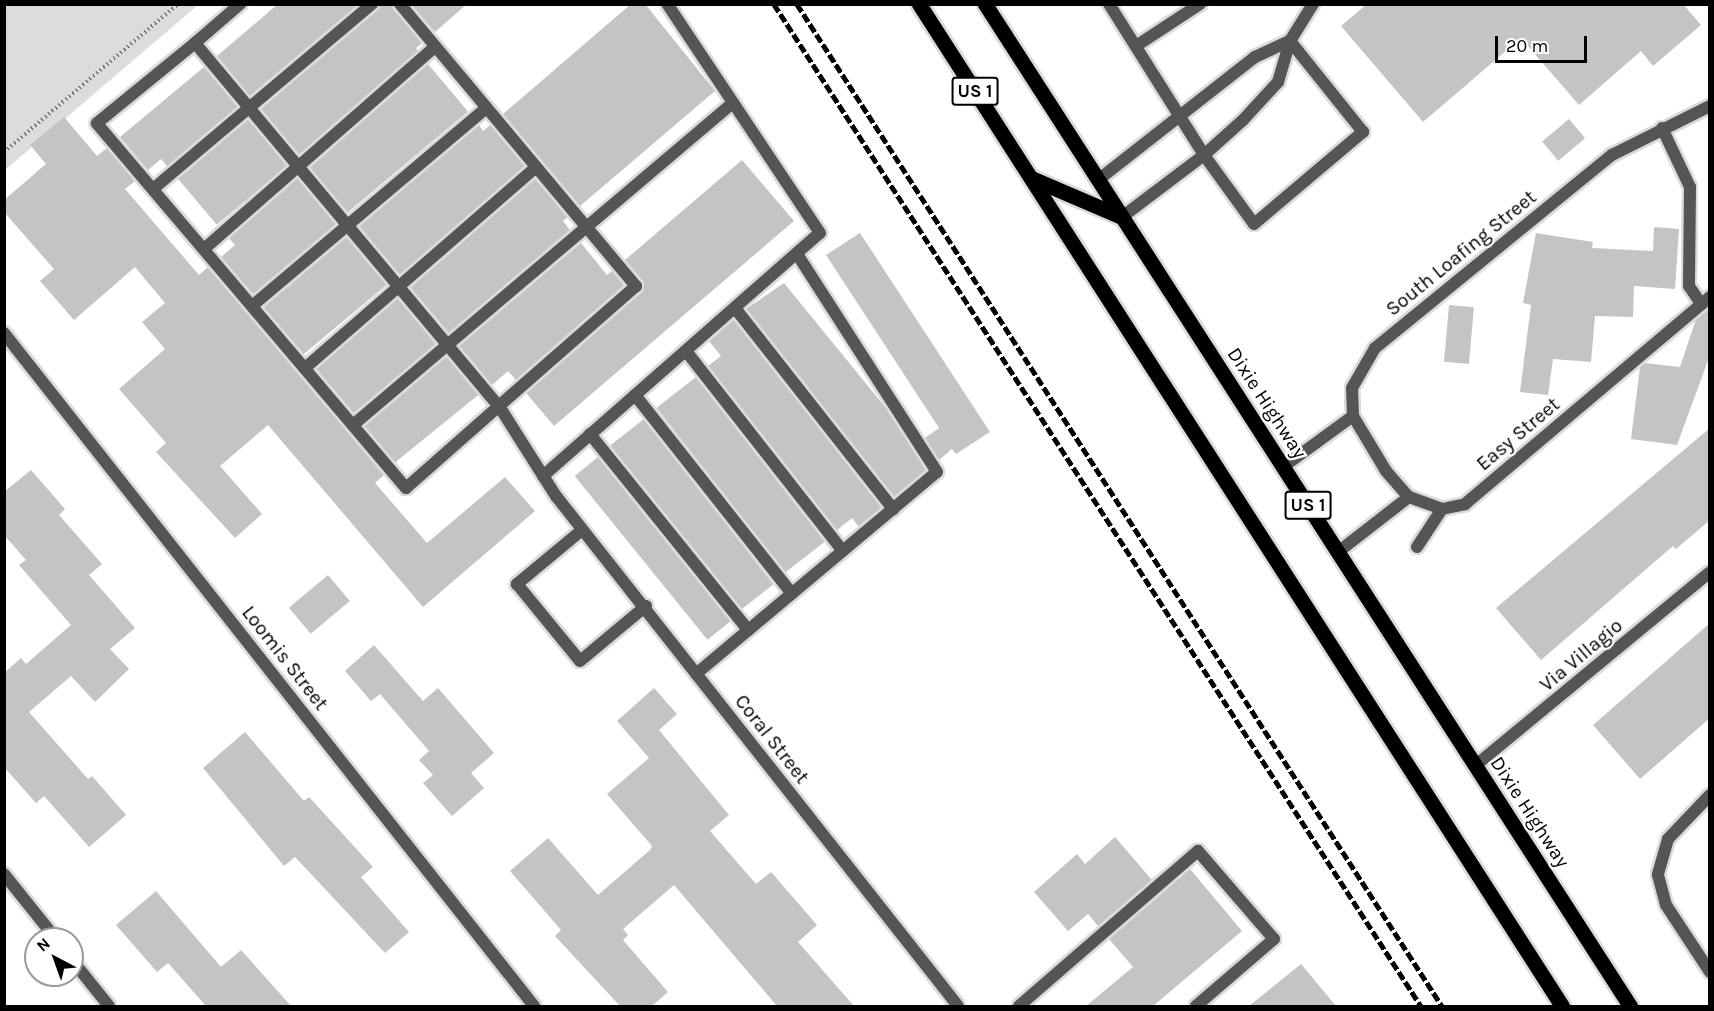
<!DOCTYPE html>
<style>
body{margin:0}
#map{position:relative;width:1714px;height:1011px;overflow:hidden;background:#fff;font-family:Karla,sans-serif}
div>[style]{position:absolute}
.green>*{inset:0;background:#dcdcdc}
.building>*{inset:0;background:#c4c4c4;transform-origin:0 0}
.path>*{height:4px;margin-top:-2px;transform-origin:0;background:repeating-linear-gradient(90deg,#777 0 1.5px,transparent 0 4.5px)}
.roads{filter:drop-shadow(2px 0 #dbdbdb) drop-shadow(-2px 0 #dbdbdb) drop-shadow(0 2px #dbdbdb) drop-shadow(0 -2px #dbdbdb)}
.service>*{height:12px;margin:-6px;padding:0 6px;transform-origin:6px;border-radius:6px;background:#555}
.minor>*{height:12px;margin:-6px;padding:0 6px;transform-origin:6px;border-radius:6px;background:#555}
.primary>*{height:15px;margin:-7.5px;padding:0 7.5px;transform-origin:7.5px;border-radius:7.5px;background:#000}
.rail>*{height:4.5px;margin-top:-2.25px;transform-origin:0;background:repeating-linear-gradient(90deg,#000 0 9px,transparent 0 12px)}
span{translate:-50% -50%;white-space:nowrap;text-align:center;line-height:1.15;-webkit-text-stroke:4.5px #fff;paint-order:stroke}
.shield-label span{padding:2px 4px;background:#fff;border:2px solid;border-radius:4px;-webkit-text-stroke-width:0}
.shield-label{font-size:18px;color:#000;font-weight:700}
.street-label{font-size:20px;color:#000}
.frame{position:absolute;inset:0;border:6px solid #000;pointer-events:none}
.north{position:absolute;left:24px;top:927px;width:60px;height:60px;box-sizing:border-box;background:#fff;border:2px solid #999;border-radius:50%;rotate:319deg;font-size:16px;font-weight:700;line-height:24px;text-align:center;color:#000}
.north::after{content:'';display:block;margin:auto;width:21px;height:27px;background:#000;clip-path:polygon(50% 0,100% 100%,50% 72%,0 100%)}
.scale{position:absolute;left:1495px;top:36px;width:92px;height:27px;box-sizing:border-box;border:3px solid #000;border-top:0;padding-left:8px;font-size:18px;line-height:21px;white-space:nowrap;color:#000;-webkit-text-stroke:4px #fff;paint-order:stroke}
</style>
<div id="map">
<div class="green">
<i style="clip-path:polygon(5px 5px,198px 5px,5px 170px)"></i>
</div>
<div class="building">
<i style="clip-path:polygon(278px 4px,359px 4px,250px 96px,217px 56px)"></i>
<i style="clip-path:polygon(380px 4px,392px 4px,422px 43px,416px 48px,418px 51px,299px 155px,261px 109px)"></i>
<i style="clip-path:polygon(411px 4px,467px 4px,435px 32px)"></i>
<i style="clip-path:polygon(631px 4px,645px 4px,715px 91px,580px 206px,503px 114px)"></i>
<i style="clip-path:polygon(1367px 4px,1683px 4px,1701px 25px,1653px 66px,1641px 51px,1579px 105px,1521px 38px,1423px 122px,1341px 26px)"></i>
<i style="left:428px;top:64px;width:62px;height:157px;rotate:50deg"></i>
<i style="clip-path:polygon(204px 67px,238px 107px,167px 166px,161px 159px,148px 170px,120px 137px)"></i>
<i style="clip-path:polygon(64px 117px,97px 156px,107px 148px,135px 181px,125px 189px,199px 275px,208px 267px,384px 475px,375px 483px,427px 543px,505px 477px,535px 511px,423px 607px,268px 425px,220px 466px,262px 514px,235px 538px,156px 452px,166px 443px,119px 389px,165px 349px,142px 322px,165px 303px,135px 267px,74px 320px,40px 281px,54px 269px,4px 212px,4px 200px,46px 164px,30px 145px)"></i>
<i style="left:248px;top:119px;width:61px;height:92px;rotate:50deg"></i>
<i style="left:1569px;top:119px;width:25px;height:35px;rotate:50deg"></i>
<i style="clip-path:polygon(479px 125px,483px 131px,490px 125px,525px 166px,400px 275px,359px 226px)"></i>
<i style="clip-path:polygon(742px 160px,794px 221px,554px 426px,526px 393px,642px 292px,643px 281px,625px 260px)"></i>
<i style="clip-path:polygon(297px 178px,336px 224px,253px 294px,221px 257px,235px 245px,229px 238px)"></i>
<i style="clip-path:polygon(535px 179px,568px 217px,563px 221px,570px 230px,449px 333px,410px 287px)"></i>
<i style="clip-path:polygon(1654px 227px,1679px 229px,1675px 289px,1634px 286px,1633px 317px,1595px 316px,1591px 362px,1553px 359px,1548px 395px,1520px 392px,1531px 305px,1523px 303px,1536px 233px,1593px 242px,1592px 248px,1653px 251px)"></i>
<i style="clip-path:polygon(860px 233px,990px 432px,956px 454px,952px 449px,939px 460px,925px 438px,939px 428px,826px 255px)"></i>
<i style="left:347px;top:237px;width:62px;height:109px;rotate:50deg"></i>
<i style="clip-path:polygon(581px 243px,607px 275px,612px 271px,624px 285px,516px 380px,508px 371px,492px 385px,459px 346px)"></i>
<i style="clip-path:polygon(784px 283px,890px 413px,926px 470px,894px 497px,746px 309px)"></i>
<i style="left:398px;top:298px;width:60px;height:108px;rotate:50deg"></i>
<i style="left:1449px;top:305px;width:25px;height:57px;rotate:5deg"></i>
<i style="clip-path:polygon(1710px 308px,1710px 355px,1677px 445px,1631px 439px,1640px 367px,1645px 363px,1680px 367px,1696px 319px)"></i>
<i style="clip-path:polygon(734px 320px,882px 508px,859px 527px,852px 518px,837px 530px,708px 366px,721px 356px,709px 341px)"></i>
<i style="left:447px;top:356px;width:50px;height:109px;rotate:51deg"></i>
<i style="left:696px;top:377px;width:209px;height:50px;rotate:52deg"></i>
<i style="left:644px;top:419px;width:210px;height:43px;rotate:52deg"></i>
<i style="clip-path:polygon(1710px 428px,1710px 520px,1676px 549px,1673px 546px,1541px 660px,1496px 608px)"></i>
<i style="left:598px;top:457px;width:211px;height:30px;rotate:51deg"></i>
<i style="clip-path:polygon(31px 470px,65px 509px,59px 515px,102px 564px,89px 575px,135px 628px,110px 649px,129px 669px,95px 702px,71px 676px,29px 712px,88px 779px,92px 776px,126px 815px,89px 847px,44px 796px,36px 803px,4px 767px,4px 673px,21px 658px,26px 664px,71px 625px,19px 565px,26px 560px,4px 535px,4px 492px)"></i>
<i style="left:328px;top:575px;width:34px;height:51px;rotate:50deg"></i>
<i style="clip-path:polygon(1710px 623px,1710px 718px,1640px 779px,1593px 725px)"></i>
<i style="clip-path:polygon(374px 645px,423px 701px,438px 688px,494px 753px,471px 773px,484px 788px,452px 816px,423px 783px,433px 775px,419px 760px,429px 751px,380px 694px,371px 701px,345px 671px)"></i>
<i style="clip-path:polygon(654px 688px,677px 714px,659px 730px,729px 815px,710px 831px,756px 884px,771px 872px,817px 925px,798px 942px,854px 1006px,777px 1006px,674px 885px,623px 929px,628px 935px,623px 940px,668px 992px,652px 1006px,620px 1006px,555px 936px,561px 930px,510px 871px,548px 838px,598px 895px,650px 850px,652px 846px,607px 794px,649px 758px,617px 721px)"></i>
<i style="clip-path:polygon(245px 732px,304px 801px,309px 797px,373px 867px,361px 877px,409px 932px,385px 953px,295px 857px,284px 866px,203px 768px)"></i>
<i style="clip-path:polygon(1115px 837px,1152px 880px,1098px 926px,1088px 914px,1068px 931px,1034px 892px,1077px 854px,1085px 864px)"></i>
<i style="clip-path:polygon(1190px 869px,1242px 931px,1153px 1006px,1086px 1006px,1133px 967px,1109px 939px)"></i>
<i style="clip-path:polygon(156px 891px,221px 967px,241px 950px,291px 1006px,206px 1006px,168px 963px,157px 972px,116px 925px)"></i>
<i style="clip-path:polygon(1301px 964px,1336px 1006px,1249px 1006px)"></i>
</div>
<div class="path">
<i style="left:4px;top:152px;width:228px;rotate:-40.4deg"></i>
</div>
<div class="roads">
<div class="service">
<i style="left:400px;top:4px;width:368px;rotate:50.1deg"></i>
<i style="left:636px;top:286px;width:182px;rotate:138.8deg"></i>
<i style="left:499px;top:406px;width:124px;rotate:138.6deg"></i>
<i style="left:406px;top:488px;width:478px;rotate:-130.3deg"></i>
<i style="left:97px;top:123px;width:127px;rotate:-39.2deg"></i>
<i style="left:195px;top:43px;width:473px;rotate:50.1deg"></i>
<i style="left:499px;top:406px;width:107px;rotate:57.7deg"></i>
<i style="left:1109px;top:4px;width:178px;rotate:57.8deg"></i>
<i style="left:1204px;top:155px;width:85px;rotate:54.1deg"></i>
<i style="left:1254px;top:224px;width:143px;rotate:-40.2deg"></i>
<i style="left:1363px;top:132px;width:117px;rotate:-128.7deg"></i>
<i style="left:1290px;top:41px;width:43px;rotate:106.3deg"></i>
<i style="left:1278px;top:82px;width:52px;rotate:132.6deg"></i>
<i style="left:1243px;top:120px;width:52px;rotate:138.1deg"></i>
<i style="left:1204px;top:155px;width:103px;rotate:142.9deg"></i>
<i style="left:195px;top:43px;width:60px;rotate:-40.9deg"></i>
<i style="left:1136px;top:46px;width:77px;rotate:-33.3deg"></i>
<i style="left:1662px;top:128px;width:65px;rotate:64.6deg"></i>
<i style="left:1690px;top:187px;width:99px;rotate:90.6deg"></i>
<i style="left:1689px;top:286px;width:22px;rotate:56deg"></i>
<i style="left:1098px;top:180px;width:199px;rotate:-38.1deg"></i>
<i style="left:1255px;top:57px;width:38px;rotate:-25deg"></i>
<i style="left:1290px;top:41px;width:44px;rotate:-58.1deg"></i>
<i style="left:153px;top:189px;width:287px;rotate:-40.2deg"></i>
<i style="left:204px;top:249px;width:307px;rotate:-41.2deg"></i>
<i style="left:252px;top:306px;width:307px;rotate:-40.2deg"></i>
<i style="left:735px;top:308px;width:256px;rotate:51.8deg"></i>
<i style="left:686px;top:351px;width:254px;rotate:51.9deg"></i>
<i style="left:305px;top:368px;width:306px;rotate:-41deg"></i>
<i style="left:635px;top:395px;width:253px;rotate:51.7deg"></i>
<i style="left:1353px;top:416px;width:64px;rotate:59deg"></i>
<i style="left:1386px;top:471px;width:35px;rotate:49deg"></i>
<i style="left:353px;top:425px;width:498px;rotate:-40.3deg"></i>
<i style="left:590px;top:434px;width:252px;rotate:51.1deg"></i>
<i style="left:543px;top:476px;width:368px;rotate:-41.3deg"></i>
<i style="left:820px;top:233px;width:275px;rotate:-123.7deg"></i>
<i style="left:582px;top:530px;width:85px;rotate:140.3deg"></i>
<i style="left:517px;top:584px;width:99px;rotate:50.7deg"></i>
<i style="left:580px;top:661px;width:86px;rotate:-39.8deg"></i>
<i style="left:1417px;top:547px;width:45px;rotate:-56.7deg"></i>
<i style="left:696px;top:674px;width:314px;rotate:-40deg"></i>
<i style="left:937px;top:472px;width:259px;rotate:-122.7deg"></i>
<i style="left:1019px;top:1006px;width:237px;rotate:-40.9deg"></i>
<i style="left:1198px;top:851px;width:116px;rotate:49.2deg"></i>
<i style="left:1274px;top:939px;width:103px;rotate:139.3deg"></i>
</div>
<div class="minor">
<i style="left:4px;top:333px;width:857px;rotate:51.78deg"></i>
<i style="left:1283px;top:467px;width:87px;rotate:-36.1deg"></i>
<i style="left:1353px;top:416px;width:28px;rotate:-92deg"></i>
<i style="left:1352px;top:388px;width:46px;rotate:-60.1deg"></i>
<i style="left:1375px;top:348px;width:306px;rotate:-39.2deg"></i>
<i style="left:1612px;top:155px;width:110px;rotate:-26.6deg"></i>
<i style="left:556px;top:496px;width:649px;rotate:51.75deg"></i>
<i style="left:1338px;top:552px;width:90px;rotate:-37.8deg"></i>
<i style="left:1409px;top:497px;width:35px;rotate:20deg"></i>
<i style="left:1442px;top:509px;width:24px;rotate:-12deg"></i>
<i style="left:1465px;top:504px;width:321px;rotate:-40.2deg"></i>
<i style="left:1476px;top:765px;width:303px;rotate:-39.5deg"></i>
<i style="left:1710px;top:795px;width:61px;rotate:133.7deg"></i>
<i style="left:1668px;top:839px;width:37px;rotate:106deg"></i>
<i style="left:1658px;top:875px;width:31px;rotate:75deg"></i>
<i style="left:1666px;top:905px;width:80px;rotate:56.7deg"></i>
<i style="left:4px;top:874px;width:83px;rotate:51.3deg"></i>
<i style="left:72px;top:960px;width:59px;rotate:51.2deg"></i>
</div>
<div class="primary">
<i style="left:919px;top:4px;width:1191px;rotate:57.31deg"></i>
<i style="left:985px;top:4px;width:1192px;rotate:57.23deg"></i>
<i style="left:1031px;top:178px;width:99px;rotate:23.2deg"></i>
</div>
</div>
<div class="rail">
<i style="left:774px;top:4px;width:1193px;rotate:57.15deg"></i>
<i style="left:797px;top:4px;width:1192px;rotate:57.23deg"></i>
</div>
<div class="shield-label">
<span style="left:975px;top:91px">US 1</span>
<span style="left:1308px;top:505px">US 1</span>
</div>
<div class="street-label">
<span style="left:1461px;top:253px;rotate:-39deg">South Loafing Street</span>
<span style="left:1267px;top:403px;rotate:57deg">Dixie Highway</span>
<span style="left:1518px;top:434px;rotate:-40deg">Easy Street</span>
<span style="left:1581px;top:655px;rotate:-40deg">Via Villagio</span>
<span style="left:285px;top:658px;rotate:52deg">Loomis Street</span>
<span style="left:772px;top:739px;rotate:52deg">Coral Street</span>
<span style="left:1530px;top:812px;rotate:57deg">Dixie Highway</span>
</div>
<div class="frame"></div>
<div class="north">N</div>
<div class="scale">20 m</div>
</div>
